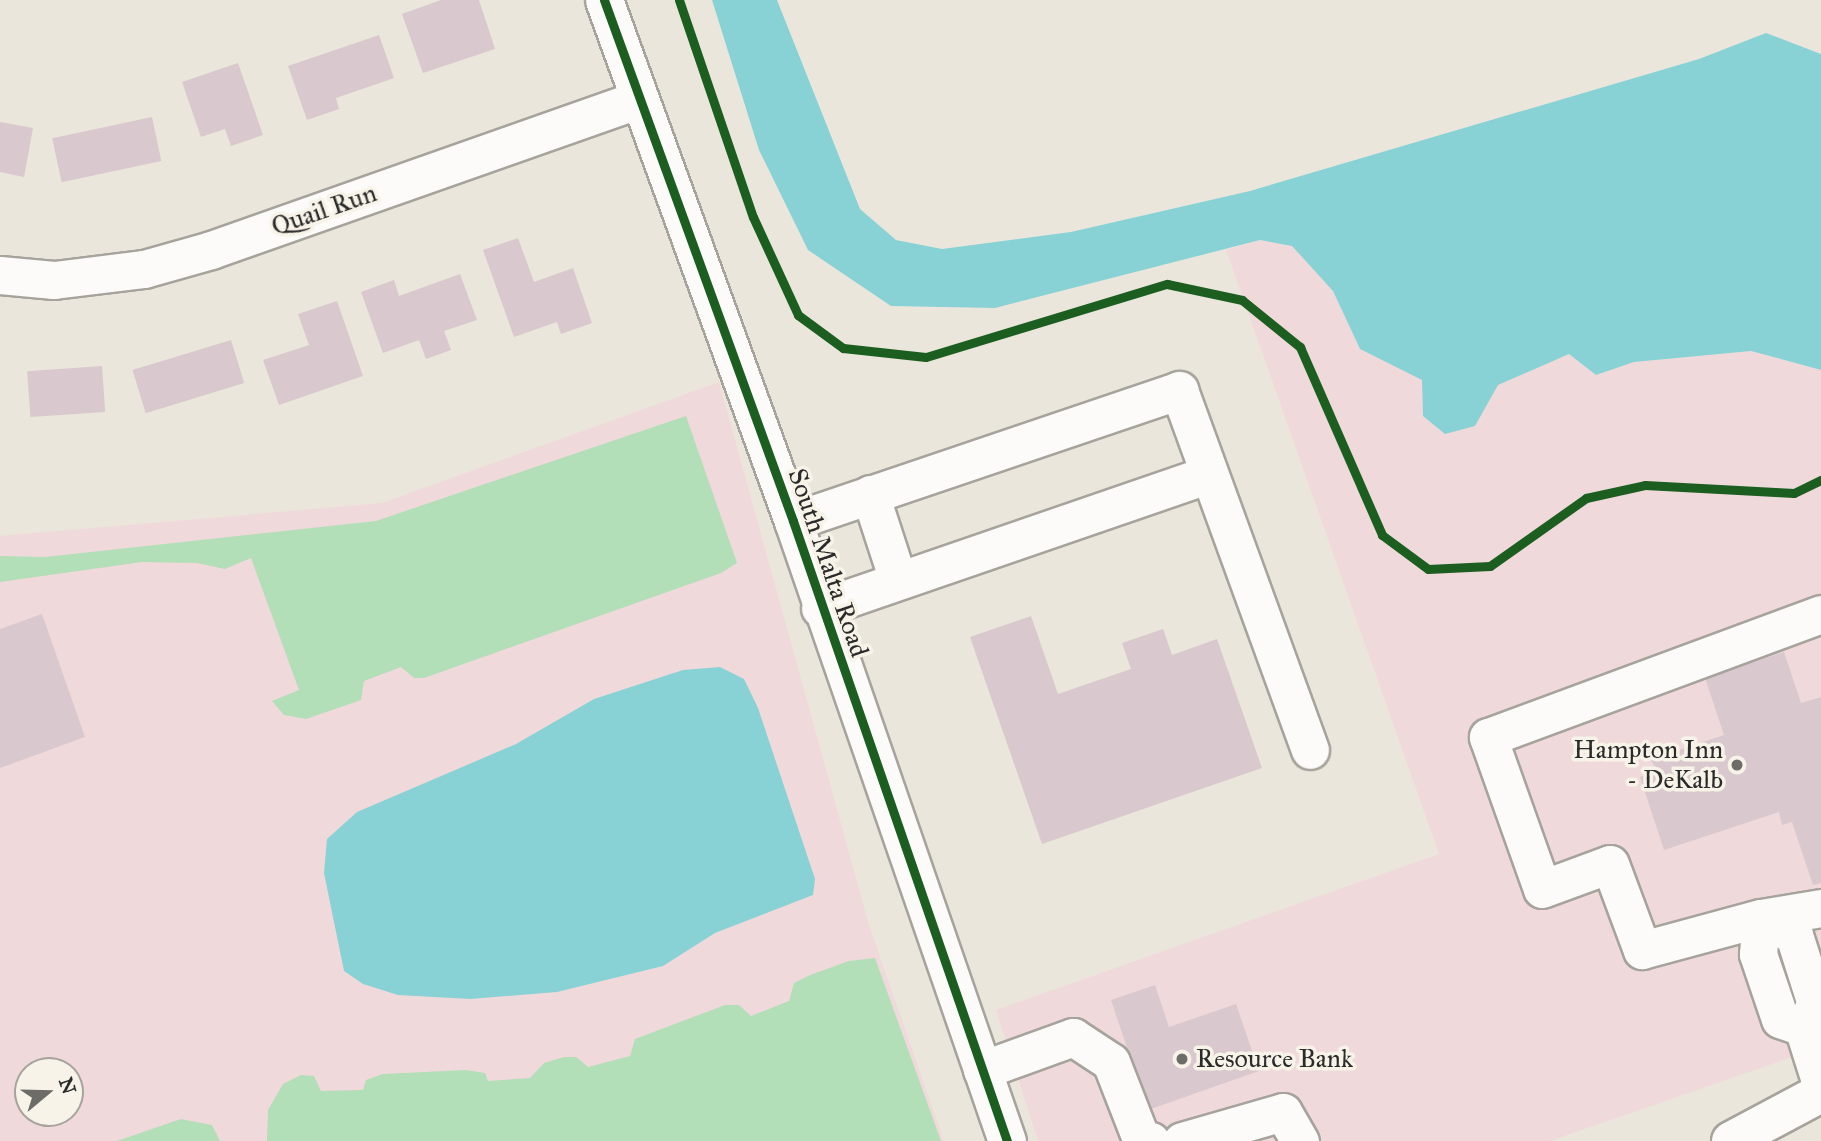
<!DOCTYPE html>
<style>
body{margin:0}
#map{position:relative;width:1821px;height:1141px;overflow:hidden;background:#ebe6db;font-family:"IM FELL Great Primer",serif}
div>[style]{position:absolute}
.built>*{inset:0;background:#f0d9db}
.green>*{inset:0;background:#b2deb8}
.water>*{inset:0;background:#88d2d5}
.building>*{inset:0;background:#d9c8cd;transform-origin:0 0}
.roads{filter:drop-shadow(2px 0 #a6a39c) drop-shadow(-2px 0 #a6a39c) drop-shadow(0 2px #a6a39c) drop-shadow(0 -2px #a6a39c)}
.minor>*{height:37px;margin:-18.5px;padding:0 18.5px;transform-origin:18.5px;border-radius:18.5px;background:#fcfbfa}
.major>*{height:38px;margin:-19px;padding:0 19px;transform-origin:19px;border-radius:19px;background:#fcfbfa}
.cycleway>*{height:9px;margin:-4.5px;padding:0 4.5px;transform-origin:4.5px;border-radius:4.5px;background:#1b5e20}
.dots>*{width:19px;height:19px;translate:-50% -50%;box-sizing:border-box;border:4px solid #f7f3e8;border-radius:50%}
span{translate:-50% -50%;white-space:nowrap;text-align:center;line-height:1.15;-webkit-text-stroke:7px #f7f3e8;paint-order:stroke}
.street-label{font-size:26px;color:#2b2b2b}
.poi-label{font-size:26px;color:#2b2b2b}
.right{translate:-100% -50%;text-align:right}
.left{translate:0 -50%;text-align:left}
.north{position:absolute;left:14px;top:1057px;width:70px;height:70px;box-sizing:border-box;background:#f7f3e8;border:2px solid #a5a39c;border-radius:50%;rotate:71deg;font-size:19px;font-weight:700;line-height:28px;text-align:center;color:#2b2b2b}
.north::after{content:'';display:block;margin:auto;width:24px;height:32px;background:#6e6c69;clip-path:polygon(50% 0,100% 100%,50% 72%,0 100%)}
</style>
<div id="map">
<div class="built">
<i style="clip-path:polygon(1260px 240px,1292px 246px,1333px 291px,1360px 349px,1423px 380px,1423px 416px,1475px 426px,1498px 385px,1569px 354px,1596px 375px,1634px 362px,1751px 351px,1821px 370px,1821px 1047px,1550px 1141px,1038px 1141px,996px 1010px,1439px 854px,1226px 250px)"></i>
<i style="clip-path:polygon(evenodd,719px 382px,869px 925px,944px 1141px,0 1141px,0 536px,382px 503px,719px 382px,28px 1071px,70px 1071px,70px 1113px,28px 1113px,28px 1071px)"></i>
</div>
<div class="green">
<i style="clip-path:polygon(686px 416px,737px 563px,721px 573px,424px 678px,414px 678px,401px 667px,364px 681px,361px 700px,306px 719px,284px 715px,272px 701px,299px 690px,251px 558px,225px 569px,197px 563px,142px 562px,0 582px,0 556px,45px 557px,376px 521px)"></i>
<i style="clip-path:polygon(875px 958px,941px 1141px,267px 1141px,268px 1110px,283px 1084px,301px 1075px,314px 1076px,321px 1091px,363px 1090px,366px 1080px,383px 1074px,466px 1070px,485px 1073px,488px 1081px,530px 1078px,544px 1063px,564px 1057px,576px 1057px,588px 1067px,630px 1056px,635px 1039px,725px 1005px,739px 1005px,751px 1016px,789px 1001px,794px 983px,810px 975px,849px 961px)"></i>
<i style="clip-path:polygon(181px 1119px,212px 1125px,220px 1141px,117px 1141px)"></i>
</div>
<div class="water">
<i style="clip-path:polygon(712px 0,777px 0,860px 209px,896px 240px,942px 249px,1071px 232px,1250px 191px,1699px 59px,1766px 33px,1821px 54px,1821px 370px,1751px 351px,1634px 362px,1596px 375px,1569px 354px,1498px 385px,1475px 426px,1445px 434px,1423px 416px,1422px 380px,1360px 349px,1333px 291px,1292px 246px,1260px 240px,995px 308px,891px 306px,808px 250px,759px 150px)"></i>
<i style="clip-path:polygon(720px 667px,744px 679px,758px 708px,815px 879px,813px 895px,715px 933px,663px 966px,557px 992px,470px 999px,398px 995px,363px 984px,344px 971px,324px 873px,327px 839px,357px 812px,516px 744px,594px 699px,683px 670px)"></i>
</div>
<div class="building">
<i style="clip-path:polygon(441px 0,479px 0,495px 49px,423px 73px,402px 14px)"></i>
<i style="clip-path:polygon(379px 35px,394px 78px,336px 98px,339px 109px,307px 120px,288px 66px)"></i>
<i style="clip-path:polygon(238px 63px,263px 135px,231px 146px,225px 129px,201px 137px,182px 82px)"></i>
<i style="left:152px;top:117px;width:45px;height:102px;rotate:78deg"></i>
<i style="clip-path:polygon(0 122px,33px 128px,24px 177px,0 172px)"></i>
<i style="clip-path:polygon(518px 238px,534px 282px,573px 268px,592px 323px,561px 334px,557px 322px,514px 337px,483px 250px)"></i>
<i style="clip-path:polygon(460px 274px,477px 320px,444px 331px,451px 350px,426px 359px,419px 340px,383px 353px,361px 292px,394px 280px,399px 296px)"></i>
<i style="clip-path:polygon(337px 301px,363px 376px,279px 405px,263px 360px,309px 345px,298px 314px)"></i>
<i style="left:231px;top:340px;width:45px;height:103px;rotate:73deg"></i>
<i style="left:102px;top:366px;width:46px;height:75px;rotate:86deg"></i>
<i style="clip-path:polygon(42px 614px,85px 737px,0 768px,0 629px)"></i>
<i style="clip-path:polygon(1031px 616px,1058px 694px,1131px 669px,1122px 643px,1163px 629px,1172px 655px,1217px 639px,1262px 768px,1042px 844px,970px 637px)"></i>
<i style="clip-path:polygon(1784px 652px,1801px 703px,1821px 697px,1821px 883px,1813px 885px,1792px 822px,1782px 825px,1779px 812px,1664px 850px,1640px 777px,1656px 771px,1651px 759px,1724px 735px,1705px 678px)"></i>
<i style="clip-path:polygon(1155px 985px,1169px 1027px,1236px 1004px,1259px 1071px,1148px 1110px,1111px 1000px)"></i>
</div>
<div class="roads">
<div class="minor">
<i style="left:604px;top:0;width:554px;rotate:70.06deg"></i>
<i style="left:793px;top:521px;width:656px;rotate:70.96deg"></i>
<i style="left:0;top:275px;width:54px;rotate:5.3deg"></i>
<i style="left:54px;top:280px;width:91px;rotate:-7deg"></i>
<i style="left:144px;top:269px;width:70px;rotate:-15.8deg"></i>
<i style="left:211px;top:250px;width:454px;rotate:-19.4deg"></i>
<i style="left:870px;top:494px;width:90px;rotate:72deg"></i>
<i style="left:793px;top:521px;width:408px;rotate:-18.7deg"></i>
<i style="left:1179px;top:390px;width:383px;rotate:70deg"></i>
<i style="left:820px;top:608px;width:411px;rotate:-19deg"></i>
<i style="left:1821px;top:614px;width:355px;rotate:159.7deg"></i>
<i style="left:1488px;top:737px;width:161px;rotate:70.4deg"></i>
<i style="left:1542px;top:889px;width:72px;rotate:-20.2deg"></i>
<i style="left:1610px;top:864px;width:92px;rotate:69.6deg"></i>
<i style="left:1642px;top:950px;width:123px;rotate:-15.1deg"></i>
<i style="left:1761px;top:918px;width:61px;rotate:-9.5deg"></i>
<i style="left:1761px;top:918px;width:37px;rotate:27deg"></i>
<i style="left:1794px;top:935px;width:72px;rotate:72.3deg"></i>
<i style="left:1816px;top:1004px;width:26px;rotate:119deg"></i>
<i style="left:1803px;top:1027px;width:24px;rotate:-161deg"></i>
<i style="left:1780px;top:1019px;width:69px;rotate:-108.7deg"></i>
<i style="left:1758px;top:954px;width:36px;rotate:-85deg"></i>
<i style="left:1803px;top:1027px;width:60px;rotate:72.5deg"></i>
<i style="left:982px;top:1070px;width:97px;rotate:-19.9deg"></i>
<i style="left:1073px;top:1037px;width:45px;rotate:33.3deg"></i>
<i style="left:1111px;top:1062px;width:83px;rotate:68.7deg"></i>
<i style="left:1141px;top:1139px;width:10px;rotate:11deg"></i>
<i style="left:1182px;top:1141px;width:105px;rotate:-16deg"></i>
<i style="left:1283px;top:1112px;width:34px;rotate:60deg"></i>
</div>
<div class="major">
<i style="left:1731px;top:1141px;width:102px;rotate:-28.1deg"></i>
</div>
</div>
<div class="cycleway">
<i style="left:604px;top:0;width:554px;rotate:70.06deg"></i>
<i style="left:793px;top:521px;width:656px;rotate:70.96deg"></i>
<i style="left:679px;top:0;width:229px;rotate:71.2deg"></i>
<i style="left:753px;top:217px;width:108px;rotate:65.3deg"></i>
<i style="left:798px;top:315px;width:56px;rotate:36.3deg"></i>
<i style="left:843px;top:348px;width:83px;rotate:6.2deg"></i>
<i style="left:926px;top:357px;width:252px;rotate:-16.9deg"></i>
<i style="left:1167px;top:284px;width:77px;rotate:12deg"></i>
<i style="left:1242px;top:300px;width:75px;rotate:39deg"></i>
<i style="left:1300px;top:347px;width:205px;rotate:66.4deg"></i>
<i style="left:1382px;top:535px;width:57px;rotate:36.5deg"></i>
<i style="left:1428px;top:569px;width:62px;rotate:-2.8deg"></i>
<i style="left:1490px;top:566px;width:118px;rotate:-35.3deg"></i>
<i style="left:1586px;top:498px;width:60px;rotate:-12.4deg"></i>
<i style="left:1645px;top:485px;width:149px;rotate:3.1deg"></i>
<i style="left:1794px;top:493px;width:30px;rotate:-26deg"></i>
</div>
<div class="dots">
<i style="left:1737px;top:765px;background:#6e6c69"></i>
<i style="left:1182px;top:1059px;background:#6e6c69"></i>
</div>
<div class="street-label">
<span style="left:324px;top:210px;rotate:-19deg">Quail Run</span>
<span style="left:828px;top:563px;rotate:71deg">South Malta Road</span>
</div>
<div class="poi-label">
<span class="right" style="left:1723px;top:765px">Hampton Inn<br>- DeKalb</span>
<span class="left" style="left:1196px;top:1059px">Resource Bank</span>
</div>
<div class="north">N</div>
</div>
